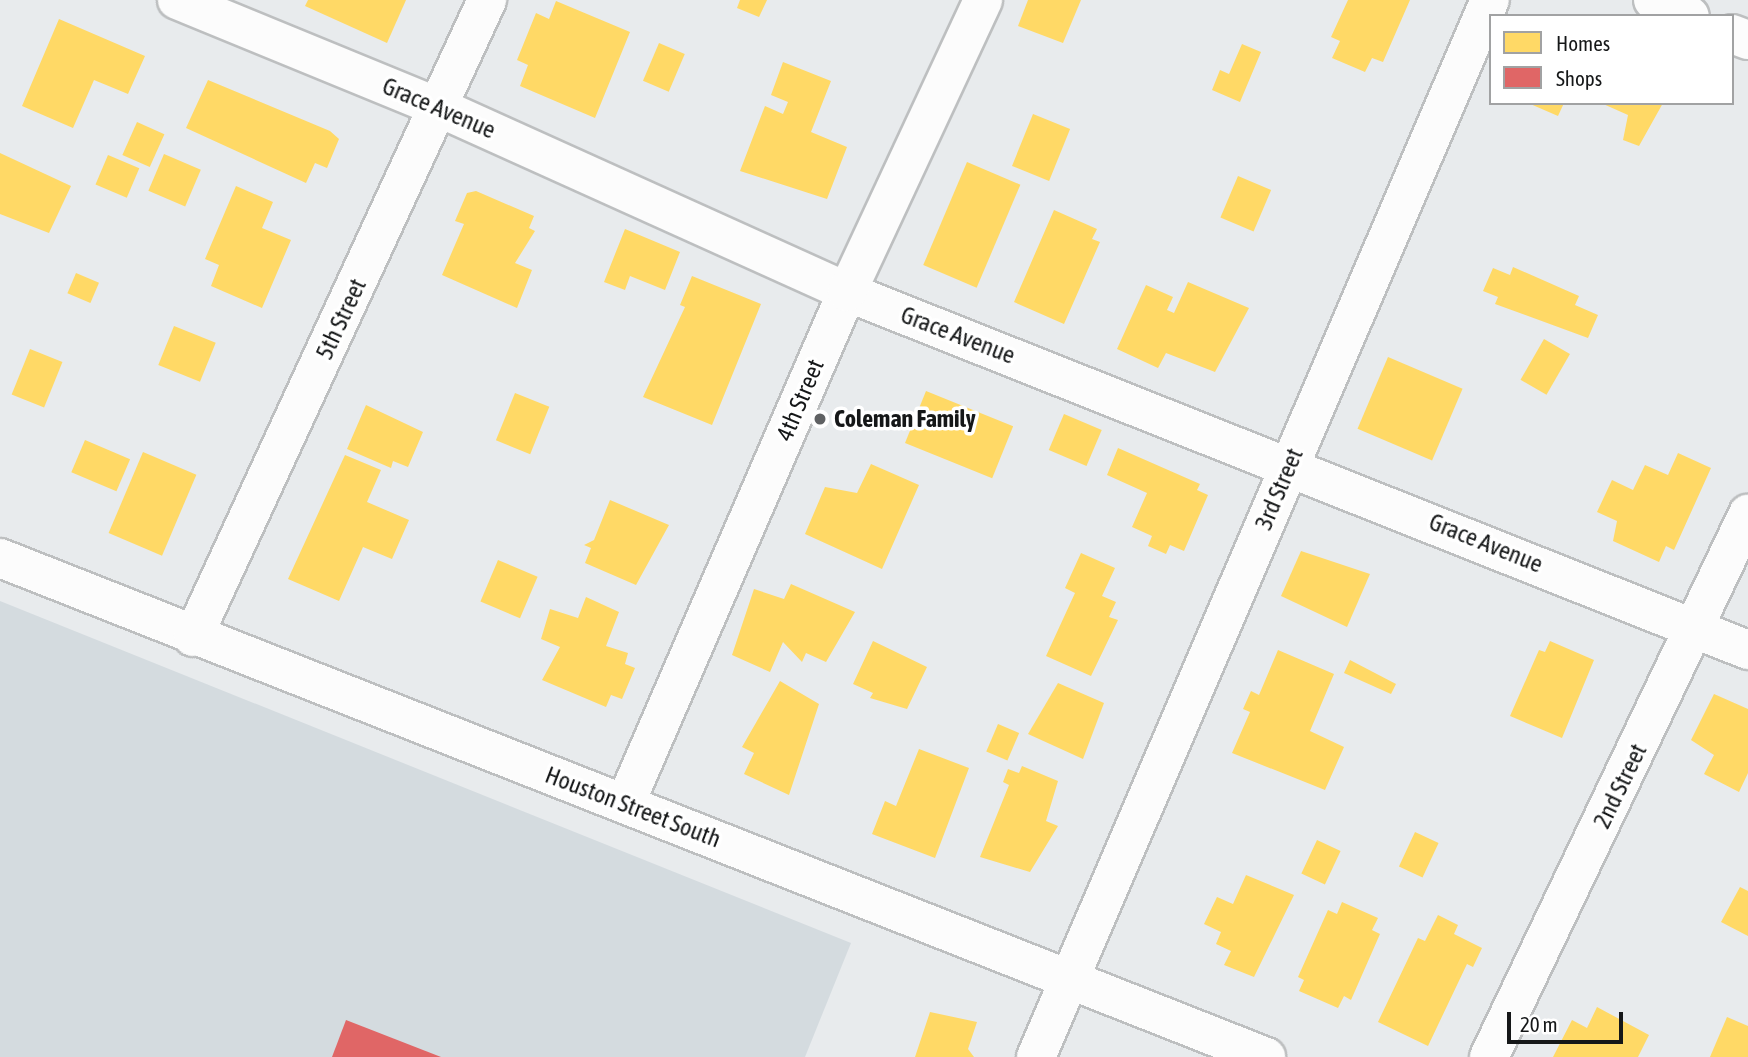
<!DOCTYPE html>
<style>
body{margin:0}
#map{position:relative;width:1748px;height:1057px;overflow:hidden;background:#e8ebed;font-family:"Asap Condensed",sans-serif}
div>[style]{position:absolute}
.built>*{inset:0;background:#d4dbdf}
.homes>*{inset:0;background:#ffd966;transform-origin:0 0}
.shops>*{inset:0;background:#e06666}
.roads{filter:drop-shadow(2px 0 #bdbfc0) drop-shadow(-2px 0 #bdbfc0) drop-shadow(0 2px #bdbfc0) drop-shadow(0 -2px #bdbfc0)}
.minor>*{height:38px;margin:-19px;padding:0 19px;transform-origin:19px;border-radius:19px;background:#fcfcfc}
.dots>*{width:19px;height:19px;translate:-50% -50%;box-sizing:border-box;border:4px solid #fff;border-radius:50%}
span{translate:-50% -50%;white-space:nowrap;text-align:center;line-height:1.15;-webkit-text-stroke:7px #fff;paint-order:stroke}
.street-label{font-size:24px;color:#151718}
.poi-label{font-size:24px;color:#151718;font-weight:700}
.left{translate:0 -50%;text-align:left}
.legend{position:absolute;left:1489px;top:14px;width:245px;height:91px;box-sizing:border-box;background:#fff;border:2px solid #a1a2a3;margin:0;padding:9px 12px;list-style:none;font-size:21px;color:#151718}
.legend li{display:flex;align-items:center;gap:14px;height:35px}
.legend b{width:35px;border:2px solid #a1a2a3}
.scale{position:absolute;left:1507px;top:1012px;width:116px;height:32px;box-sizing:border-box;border:4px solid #151718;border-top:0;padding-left:9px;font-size:21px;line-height:24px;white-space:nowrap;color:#151718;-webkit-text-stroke:5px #fff;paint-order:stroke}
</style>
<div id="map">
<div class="built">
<i style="clip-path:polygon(0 601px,851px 943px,805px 1057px,0 1057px)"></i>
</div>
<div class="homes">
<i style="clip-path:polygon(308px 0,406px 0,387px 43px,305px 6px)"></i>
<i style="clip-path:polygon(740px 0,767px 0,759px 17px,737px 8px)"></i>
<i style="clip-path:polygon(1028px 0,1081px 0,1063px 43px,1018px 26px)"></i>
<i style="clip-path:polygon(1348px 0,1410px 0,1383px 62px,1372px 58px,1365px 72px,1332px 58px,1340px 41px,1331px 37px)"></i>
<i style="clip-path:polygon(556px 1px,630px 32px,595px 118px,520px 86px,528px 65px,517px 60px,536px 13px,549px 19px)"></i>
<i style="clip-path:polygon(59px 19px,145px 56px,128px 94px,94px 80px,73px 128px,22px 106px)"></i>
<i style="left:659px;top:43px;width:28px;height:41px;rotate:23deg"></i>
<i style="clip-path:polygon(1242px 44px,1261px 52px,1240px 102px,1212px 90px,1220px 70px,1229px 74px)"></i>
<i style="clip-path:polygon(783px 62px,831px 81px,811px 132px,847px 147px,827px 199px,740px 171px,765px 106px,783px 114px,788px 102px,771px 95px)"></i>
<i style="clip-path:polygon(208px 80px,330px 131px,339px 139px,327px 168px,315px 163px,306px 183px,186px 128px)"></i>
<i style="clip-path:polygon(1528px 103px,1564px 103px,1558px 116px)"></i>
<i style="clip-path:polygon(1601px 103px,1663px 103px,1639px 146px,1623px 140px,1628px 115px)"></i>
<i style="left:1033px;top:114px;width:40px;height:56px;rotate:22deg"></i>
<i style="left:137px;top:122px;width:30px;height:36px;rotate:24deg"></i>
<i style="clip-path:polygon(0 153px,71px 186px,49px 233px,0 214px)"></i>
<i style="left:164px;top:154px;width:40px;height:40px;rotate:23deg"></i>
<i style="left:108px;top:155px;width:34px;height:32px;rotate:23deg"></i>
<i style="left:967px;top:162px;width:58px;height:112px;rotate:23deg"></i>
<i style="left:1238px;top:176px;width:36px;height:45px;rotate:23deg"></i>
<i style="clip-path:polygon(236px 186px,273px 202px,262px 228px,291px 240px,262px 308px,211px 286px,219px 265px,205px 259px)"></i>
<i style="clip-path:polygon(476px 191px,534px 216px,529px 228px,535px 231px,515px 263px,532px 270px,517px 308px,442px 275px,464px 224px,455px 221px,467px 193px)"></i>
<i style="clip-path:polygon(1054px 210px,1097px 229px,1092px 239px,1100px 242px,1064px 324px,1014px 302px)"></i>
<i style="clip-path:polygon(625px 229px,680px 252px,665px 290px,630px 276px,625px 290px,604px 282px)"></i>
<i style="clip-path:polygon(1513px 267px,1579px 296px,1575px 305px,1598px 315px,1588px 338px,1495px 304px,1498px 297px,1483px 291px,1493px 268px,1510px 275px)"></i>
<i style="left:76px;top:273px;width:25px;height:22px;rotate:23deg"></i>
<i style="clip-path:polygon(692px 276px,761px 304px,712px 425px,643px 397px,685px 307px,680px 305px)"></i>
<i style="clip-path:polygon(1188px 282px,1249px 308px,1215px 372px,1166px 353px,1158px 368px,1117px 349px,1146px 285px,1173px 297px,1167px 310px,1174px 313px)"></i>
<i style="left:174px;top:326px;width:45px;height:42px;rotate:22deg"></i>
<i style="left:1544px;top:339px;width:30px;height:47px;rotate:30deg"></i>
<i style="left:30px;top:349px;width:35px;height:49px;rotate:22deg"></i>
<i style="left:1388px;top:357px;width:81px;height:78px;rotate:23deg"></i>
<i style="left:926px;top:391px;width:94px;height:56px;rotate:22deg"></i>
<i style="left:515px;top:393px;width:37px;height:51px;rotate:22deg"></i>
<i style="clip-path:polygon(366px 405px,423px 432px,408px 467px,393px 461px,391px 468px,347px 449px)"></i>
<i style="left:1064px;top:414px;width:41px;height:39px;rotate:23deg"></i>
<i style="left:85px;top:440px;width:49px;height:35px;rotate:23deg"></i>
<i style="clip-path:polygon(1118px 448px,1200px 484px,1197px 490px,1208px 495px,1184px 551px,1170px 545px,1166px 554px,1148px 546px,1152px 536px,1132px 527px,1147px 493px,1107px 475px)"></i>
<i style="left:143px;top:452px;width:58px;height:88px;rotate:23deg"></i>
<i style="clip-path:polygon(1678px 453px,1711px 468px,1674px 550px,1666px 546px,1659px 562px,1613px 541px,1617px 521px,1597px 512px,1612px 480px,1633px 490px,1645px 465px,1668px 475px)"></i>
<i style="clip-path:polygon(345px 455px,381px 470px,367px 502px,409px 520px,392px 559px,363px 547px,339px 601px,288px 579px)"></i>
<i style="clip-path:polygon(871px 464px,919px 485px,882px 569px,805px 534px,825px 487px,857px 493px)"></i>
<i style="clip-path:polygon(610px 500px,669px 525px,636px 585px,585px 563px,591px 548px,584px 545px,594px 540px)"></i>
<i style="clip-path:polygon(1301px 551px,1370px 574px,1347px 627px,1281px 596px)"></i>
<i style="clip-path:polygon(1081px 553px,1115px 568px,1102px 596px,1116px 602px,1109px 617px,1118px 620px,1091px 676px,1046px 656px,1075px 593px,1065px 588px)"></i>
<i style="left:498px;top:560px;width:43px;height:45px;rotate:23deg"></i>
<i style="clip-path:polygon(791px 584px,855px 612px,826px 662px,806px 653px,802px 662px,783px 642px,770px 672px,732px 655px,754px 589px,784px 599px)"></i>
<i style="clip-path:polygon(586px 597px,619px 612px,606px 646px,628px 653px,625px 664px,635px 668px,622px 699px,611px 695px,606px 707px,542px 680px,560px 647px,541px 639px,550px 609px,578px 618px)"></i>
<i style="clip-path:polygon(873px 641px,927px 667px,907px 709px,870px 698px,873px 693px,853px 684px)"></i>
<i style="clip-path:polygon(1550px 641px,1594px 660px,1562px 738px,1510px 716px,1539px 650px,1545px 652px)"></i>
<i style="clip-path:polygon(1278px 650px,1334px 674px,1310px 731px,1344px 747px,1325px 790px,1232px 753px,1250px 712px,1243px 709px,1251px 691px,1259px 695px)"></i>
<i style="clip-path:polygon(1350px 660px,1396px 684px,1391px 694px,1344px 673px)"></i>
<i style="clip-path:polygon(780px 681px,819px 704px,789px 795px,744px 774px,754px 753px,742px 747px)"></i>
<i style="clip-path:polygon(1058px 683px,1104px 703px,1083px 759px,1028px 734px)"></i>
<i style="clip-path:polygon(1714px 694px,1748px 709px,1748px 773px,1739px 792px,1704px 774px,1714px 755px,1691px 740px)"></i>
<i style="left:998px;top:724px;width:23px;height:30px;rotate:23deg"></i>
<i style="clip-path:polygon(919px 749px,969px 768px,935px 858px,872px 834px,885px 801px,896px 806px)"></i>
<i style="clip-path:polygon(1022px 766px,1058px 781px,1046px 821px,1058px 826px,1030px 872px,980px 857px,1009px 785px,1003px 782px,1008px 769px,1019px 773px)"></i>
<i style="left:1415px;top:832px;width:26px;height:38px;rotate:25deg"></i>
<i style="left:1317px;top:840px;width:26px;height:37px;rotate:25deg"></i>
<i style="clip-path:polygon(1246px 875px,1294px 895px,1254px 977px,1224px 965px,1231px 951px,1216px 944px,1221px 932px,1204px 924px,1217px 897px,1233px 904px)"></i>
<i style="clip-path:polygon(1740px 887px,1748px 891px,1748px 936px,1721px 922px)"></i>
<i style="clip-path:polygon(1342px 902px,1378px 918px,1372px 930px,1380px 934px,1351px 1000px,1344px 996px,1338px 1008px,1299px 991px,1304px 980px,1298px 977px,1328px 910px,1337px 914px)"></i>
<i style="clip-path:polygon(1438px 915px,1458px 925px,1454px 934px,1482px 948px,1473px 967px,1467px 964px,1428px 1046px,1378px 1022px,1418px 938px,1425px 941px)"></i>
<i style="clip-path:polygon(1597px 1007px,1649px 1035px,1638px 1057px,1553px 1057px,1572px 1020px,1587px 1028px)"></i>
<i style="clip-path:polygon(930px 1012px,977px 1022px,968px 1049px,974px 1057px,915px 1057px)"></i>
<i style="clip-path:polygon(1727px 1017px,1748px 1026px,1748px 1057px,1710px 1057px)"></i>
</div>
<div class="shops">
<i style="clip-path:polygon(346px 1020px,441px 1057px,332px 1057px)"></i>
</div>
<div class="roads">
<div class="minor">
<i style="left:177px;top:0;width:284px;rotate:22.3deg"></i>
<i style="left:440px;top:108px;width:447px;rotate:24.3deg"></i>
<i style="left:847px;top:292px;width:970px;rotate:21.67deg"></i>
<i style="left:1653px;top:0;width:40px;rotate:23.4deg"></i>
<i style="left:1732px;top:34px;width:17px;rotate:21deg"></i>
<i style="left:0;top:558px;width:1361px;rotate:21.51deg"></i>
<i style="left:193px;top:637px;width:702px;rotate:-65.22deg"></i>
<i style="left:625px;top:804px;width:558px;rotate:-66.56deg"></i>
<i style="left:847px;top:292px;width:322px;rotate:-65deg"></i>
<i style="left:1036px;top:1057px;width:1150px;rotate:-66.76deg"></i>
<i style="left:1489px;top:1057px;width:602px;rotate:-64.5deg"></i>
</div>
</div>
<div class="dots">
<i style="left:820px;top:419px;background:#5f6163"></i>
</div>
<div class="street-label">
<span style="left:439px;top:108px;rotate:23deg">Grace Avenue</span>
<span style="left:341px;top:319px;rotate:-65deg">5th Street</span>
<span style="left:958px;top:335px;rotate:21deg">Grace Avenue</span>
<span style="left:800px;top:400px;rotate:-67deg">4th Street</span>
<span style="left:1279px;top:489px;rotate:-67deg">3rd Street</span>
<span style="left:1486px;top:543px;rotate:22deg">Grace Avenue</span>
<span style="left:1620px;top:786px;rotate:-64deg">2nd Street</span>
<span style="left:633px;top:807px;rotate:21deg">Houston Street South</span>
</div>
<div class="poi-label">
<span class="left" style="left:834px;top:419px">Coleman Family</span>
</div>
<ul class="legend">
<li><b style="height:19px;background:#ffd966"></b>Homes</li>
<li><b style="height:19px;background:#e06666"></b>Shops</li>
</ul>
<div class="scale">20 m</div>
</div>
